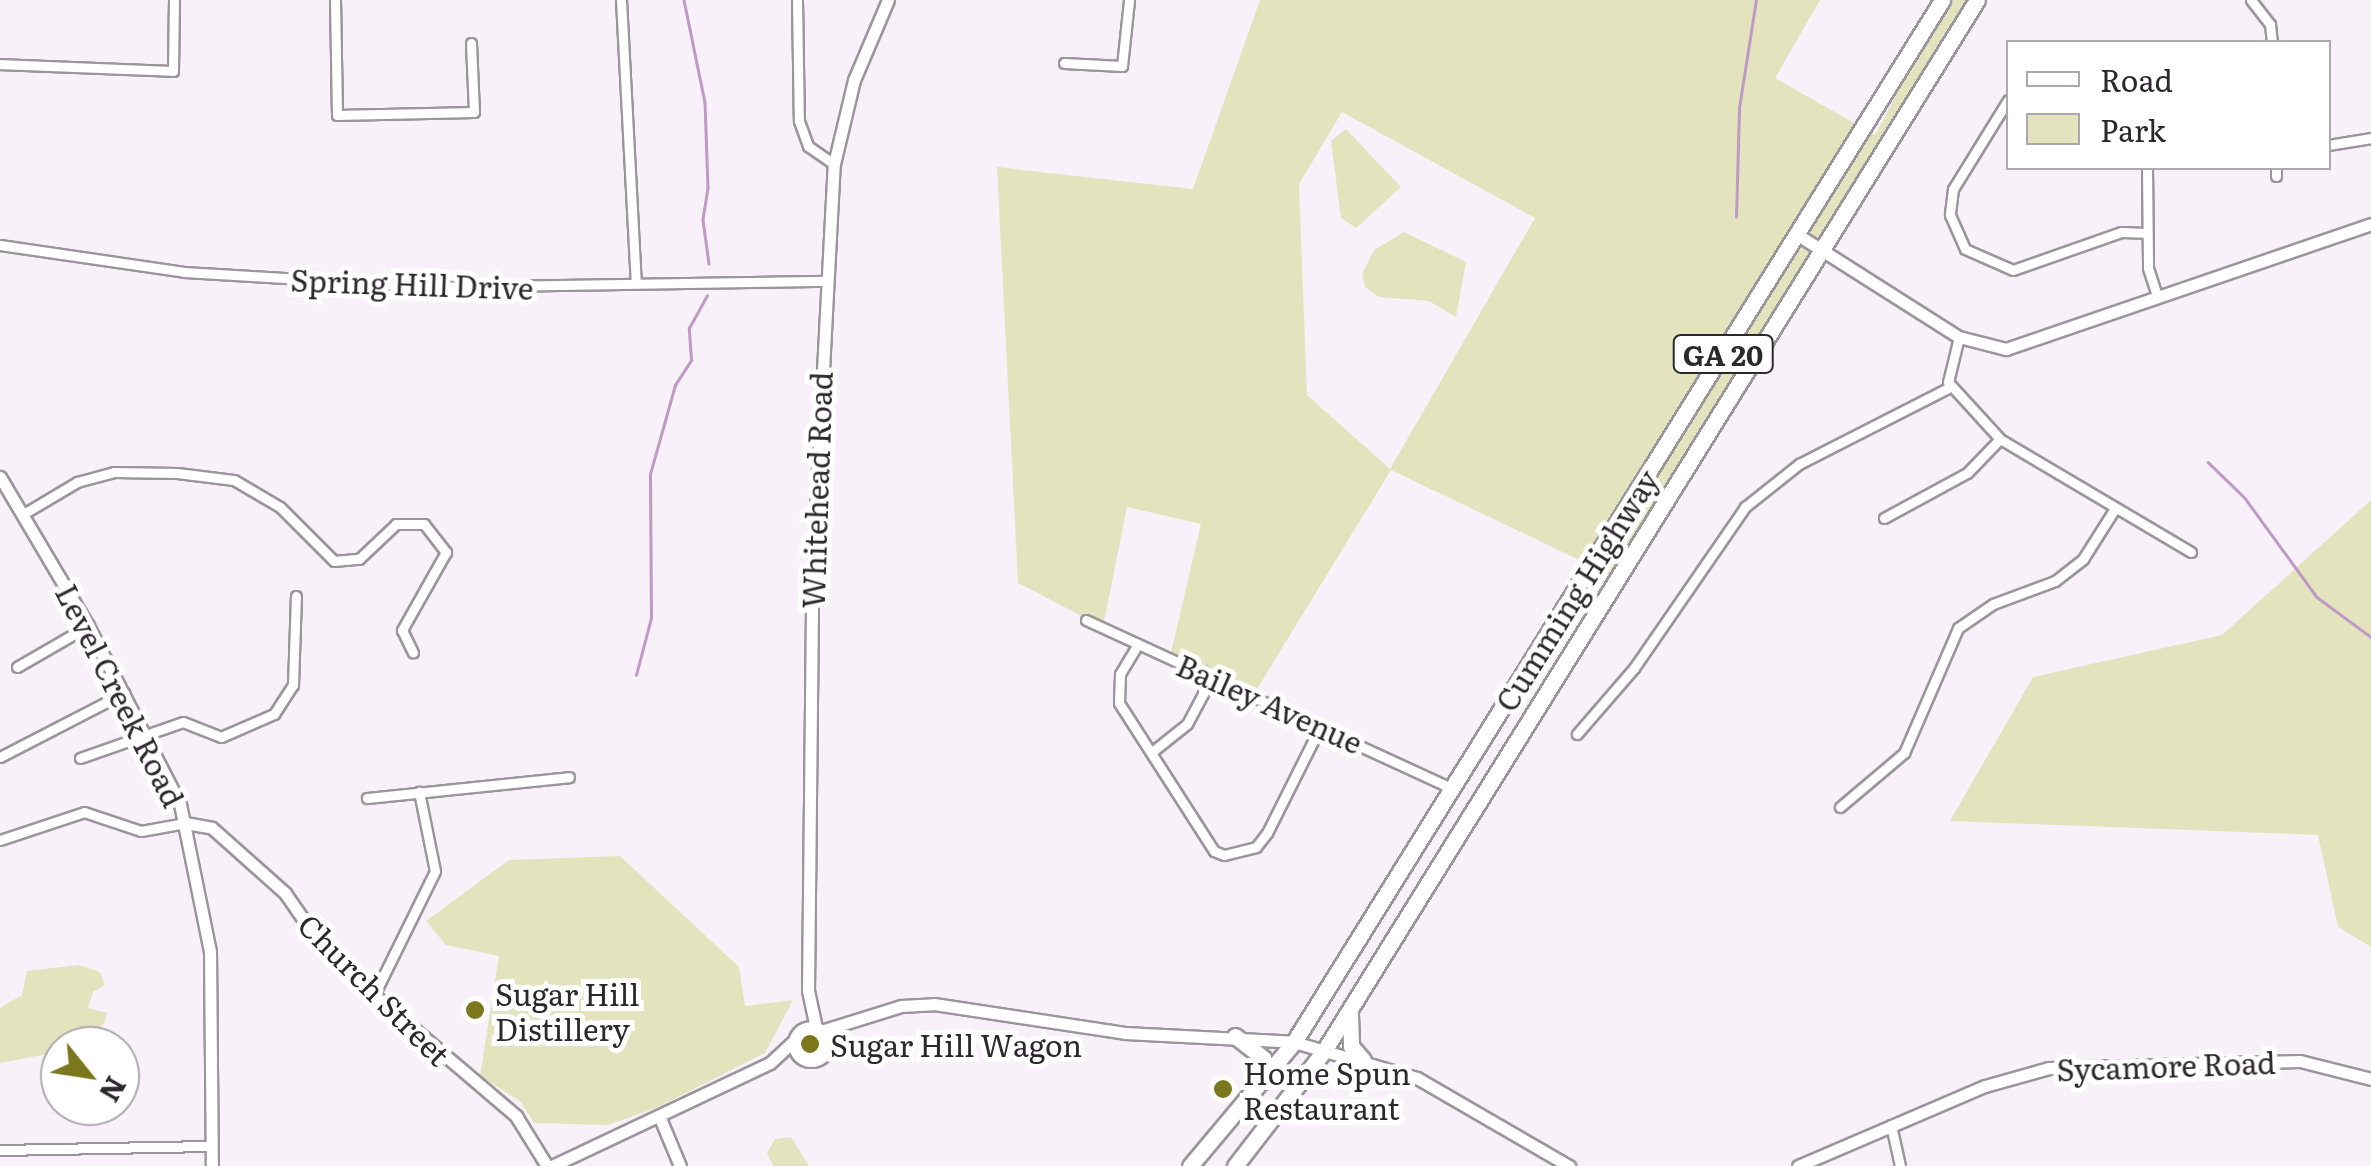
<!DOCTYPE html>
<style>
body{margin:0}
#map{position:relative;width:2371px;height:1166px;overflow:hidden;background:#f8f1f9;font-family:Literata,serif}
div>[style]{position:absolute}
.green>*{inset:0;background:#e3e4be}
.stream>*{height:2.5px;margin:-1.25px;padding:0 1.25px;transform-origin:1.25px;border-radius:1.25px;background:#be9ac5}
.roads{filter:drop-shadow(2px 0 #9b959c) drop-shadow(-2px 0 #9b959c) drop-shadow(0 2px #9b959c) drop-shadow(0 -2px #9b959c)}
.minor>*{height:9px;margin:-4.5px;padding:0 4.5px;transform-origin:4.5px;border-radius:4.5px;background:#fff}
.tertiary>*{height:11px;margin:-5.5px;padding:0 5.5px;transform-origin:5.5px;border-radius:5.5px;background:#fff}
.tertiary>.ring{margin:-5.5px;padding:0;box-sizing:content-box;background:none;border:11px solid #fff;border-radius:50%}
.trunk>*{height:15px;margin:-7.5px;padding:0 7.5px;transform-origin:7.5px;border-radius:7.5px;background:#fff}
.dots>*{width:28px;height:28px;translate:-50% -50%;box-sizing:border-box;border:5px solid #fff;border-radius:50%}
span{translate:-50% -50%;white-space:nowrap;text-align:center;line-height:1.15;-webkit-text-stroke:10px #fff;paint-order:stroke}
.shield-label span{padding:2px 8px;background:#fff;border:2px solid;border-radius:8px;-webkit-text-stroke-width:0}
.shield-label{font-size:28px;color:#2c292c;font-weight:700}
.street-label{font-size:30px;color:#2c292c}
.poi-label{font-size:30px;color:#2c292c}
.left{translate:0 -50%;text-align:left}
.legend{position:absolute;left:2006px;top:40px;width:325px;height:130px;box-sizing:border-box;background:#fff;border:2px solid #aba9ab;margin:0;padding:12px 18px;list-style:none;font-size:30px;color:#2c292c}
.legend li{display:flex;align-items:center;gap:20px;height:50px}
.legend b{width:50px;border:2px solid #aba9ab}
.north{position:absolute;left:40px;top:1026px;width:100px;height:100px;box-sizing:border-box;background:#fff;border:2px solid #aba9ab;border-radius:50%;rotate:120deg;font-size:28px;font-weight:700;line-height:40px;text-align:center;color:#2c292c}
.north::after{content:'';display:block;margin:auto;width:35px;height:45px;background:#7a771d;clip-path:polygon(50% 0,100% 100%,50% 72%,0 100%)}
</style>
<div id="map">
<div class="green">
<i style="clip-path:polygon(evenodd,1260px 0,1820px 0,1775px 78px,1875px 135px,1947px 0,1967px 0,1881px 138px,1892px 145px,1619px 579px,1391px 470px,1249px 702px,1169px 661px,1201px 524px,1127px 507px,1103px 627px,1018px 583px,997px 167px,1193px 189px,1260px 0,1342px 112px,1535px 218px,1390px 469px,1307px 395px,1299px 184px,1342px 112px)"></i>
<i style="clip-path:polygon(1346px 129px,1401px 187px,1356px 228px,1341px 218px,1331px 141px)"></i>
<i style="clip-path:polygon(1404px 232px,1466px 262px,1456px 317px,1429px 301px,1379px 297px,1365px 287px,1362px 274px,1374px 250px)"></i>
<i style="clip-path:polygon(2371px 500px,2371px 947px,2338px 927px,2318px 835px,1950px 821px,2033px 677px,2222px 635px)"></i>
<i style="clip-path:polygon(620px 856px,739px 967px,745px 1006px,793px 1000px,765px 1053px,656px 1108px,608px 1125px,534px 1123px,521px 1102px,480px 1076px,499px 956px,446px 945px,426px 921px,509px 860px)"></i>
<i style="clip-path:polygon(79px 965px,100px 972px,105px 985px,93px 992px,88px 1008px,107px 1013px,104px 1024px,52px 1053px,0 1063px,0 1008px,22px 995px,27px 971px)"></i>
<i style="clip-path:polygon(791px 1137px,809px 1166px,773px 1166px,767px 1153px,775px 1139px)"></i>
</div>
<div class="stream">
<i style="left:684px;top:0;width:104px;rotate:78.4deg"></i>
<i style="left:705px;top:102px;width:86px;rotate:88deg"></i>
<i style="left:708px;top:188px;width:32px;rotate:99deg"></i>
<i style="left:703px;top:220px;width:44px;rotate:82.2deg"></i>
<i style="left:1736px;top:217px;width:109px;rotate:-88.4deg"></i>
<i style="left:1739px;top:108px;width:109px;rotate:-81.1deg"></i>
<i style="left:2208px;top:462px;width:52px;rotate:44.2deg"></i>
<i style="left:2245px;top:498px;width:122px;rotate:54deg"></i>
<i style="left:2317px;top:597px;width:67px;rotate:36.5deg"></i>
<i style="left:636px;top:675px;width:59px;rotate:-75.3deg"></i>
<i style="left:651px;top:618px;width:144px;rotate:-90.4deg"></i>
<i style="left:650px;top:474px;width:92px;rotate:-74.3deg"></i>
<i style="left:675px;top:385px;width:30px;rotate:-57deg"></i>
<i style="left:691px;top:360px;width:32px;rotate:-94deg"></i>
<i style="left:689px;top:328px;width:37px;rotate:-61deg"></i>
</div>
<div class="roads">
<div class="minor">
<i style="left:335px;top:0;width:115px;rotate:89deg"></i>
<i style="left:337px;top:115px;width:137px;rotate:-1.3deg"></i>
<i style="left:474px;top:112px;width:69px;rotate:-92.5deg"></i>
<i style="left:621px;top:0;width:283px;rotate:87deg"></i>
<i style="left:797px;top:0;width:121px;rotate:89.1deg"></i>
<i style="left:799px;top:121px;width:27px;rotate:70deg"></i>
<i style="left:808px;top:146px;width:32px;rotate:35deg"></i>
<i style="left:2251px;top:0;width:31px;rotate:52deg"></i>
<i style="left:2270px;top:24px;width:18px;rotate:84deg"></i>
<i style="left:1064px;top:63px;width:58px;rotate:3deg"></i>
<i style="left:1122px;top:66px;width:66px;rotate:-83.9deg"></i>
<i style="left:0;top:64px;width:173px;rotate:2.3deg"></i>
<i style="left:173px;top:71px;width:71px;rotate:-89.2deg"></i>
<i style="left:2008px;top:100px;width:105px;rotate:121.7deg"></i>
<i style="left:1953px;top:189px;width:26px;rotate:97deg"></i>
<i style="left:1950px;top:215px;width:37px;rotate:66deg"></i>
<i style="left:1965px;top:249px;width:52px;rotate:23.6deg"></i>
<i style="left:2013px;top:270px;width:114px;rotate:-19.4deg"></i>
<i style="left:2121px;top:232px;width:25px;rotate:2deg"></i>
<i style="left:2328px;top:145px;width:44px;rotate:-9.2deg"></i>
<i style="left:2147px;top:168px;width:100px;rotate:89.4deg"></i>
<i style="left:2148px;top:268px;width:28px;rotate:72deg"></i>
<i style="left:2276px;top:176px;width:8px;rotate:-90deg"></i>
<i style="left:0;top:245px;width:186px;rotate:8.3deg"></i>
<i style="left:184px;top:272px;width:252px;rotate:3.4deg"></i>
<i style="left:436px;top:287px;width:390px;rotate:-0.9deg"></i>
<i style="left:1959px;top:337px;width:46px;rotate:103.7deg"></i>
<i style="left:1948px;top:382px;width:77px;rotate:47.6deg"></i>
<i style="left:2000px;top:439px;width:222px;rotate:30.6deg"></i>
<i style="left:25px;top:513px;width:61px;rotate:-30.8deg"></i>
<i style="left:77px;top:482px;width:38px;rotate:-15deg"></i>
<i style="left:114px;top:472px;width:63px;rotate:0.9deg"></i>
<i style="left:177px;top:473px;width:57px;rotate:7deg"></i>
<i style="left:234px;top:480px;width:53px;rotate:30.4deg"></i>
<i style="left:280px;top:507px;width:76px;rotate:45deg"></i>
<i style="left:334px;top:561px;width:25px;rotate:-5deg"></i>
<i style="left:359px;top:559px;width:51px;rotate:-43.4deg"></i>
<i style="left:396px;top:524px;width:28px"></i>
<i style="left:424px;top:524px;width:36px;rotate:52deg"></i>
<i style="left:446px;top:552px;width:90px;rotate:119.4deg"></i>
<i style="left:402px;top:630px;width:25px;rotate:64deg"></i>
<i style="left:1884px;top:518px;width:94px;rotate:-28.5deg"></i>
<i style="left:1967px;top:473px;width:47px;rotate:-45.9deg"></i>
<i style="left:1086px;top:620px;width:404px;rotate:24.7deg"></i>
<i style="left:1138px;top:644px;width:35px;rotate:121deg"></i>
<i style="left:1120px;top:674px;width:29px;rotate:92deg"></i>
<i style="left:1119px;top:703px;width:176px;rotate:57.3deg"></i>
<i style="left:1214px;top:851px;width:11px;rotate:22deg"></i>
<i style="left:1224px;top:855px;width:33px;rotate:-14deg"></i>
<i style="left:1256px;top:847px;width:18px;rotate:-52deg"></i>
<i style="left:1267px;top:833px;width:119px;rotate:-63.4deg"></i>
<i style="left:17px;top:667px;width:82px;rotate:-30deg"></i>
<i style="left:1577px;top:734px;width:87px;rotate:-49.2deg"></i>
<i style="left:1634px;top:668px;width:196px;rotate:-55.4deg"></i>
<i style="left:1745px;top:507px;width:69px;rotate:-38.5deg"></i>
<i style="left:1799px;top:464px;width:169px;rotate:-27deg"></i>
<i style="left:1153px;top:751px;width:43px;rotate:-38.5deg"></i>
<i style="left:1187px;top:724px;width:34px;rotate:-62deg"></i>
<i style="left:1203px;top:694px;width:23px;rotate:-90deg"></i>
<i style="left:0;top:757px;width:140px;rotate:-27.3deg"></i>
<i style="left:80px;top:758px;width:109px;rotate:-19.3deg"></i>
<i style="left:183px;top:722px;width:41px;rotate:21.5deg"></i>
<i style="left:221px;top:737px;width:58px;rotate:-23.5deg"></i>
<i style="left:274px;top:714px;width:35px;rotate:-57deg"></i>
<i style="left:293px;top:685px;width:89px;rotate:-88.1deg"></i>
<i style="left:367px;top:798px;width:203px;rotate:-5.9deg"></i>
<i style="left:1840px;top:807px;width:84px;rotate:-40.2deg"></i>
<i style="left:1904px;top:753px;width:136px;rotate:-66.6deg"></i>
<i style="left:1958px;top:628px;width:42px;rotate:-34.4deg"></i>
<i style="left:1993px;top:604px;width:66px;rotate:-20.4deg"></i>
<i style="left:2055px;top:581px;width:36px;rotate:-38deg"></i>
<i style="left:2083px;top:559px;width:58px;rotate:-57.7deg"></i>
<i style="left:0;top:840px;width:89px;rotate:-18.4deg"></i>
<i style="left:84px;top:812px;width:60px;rotate:18.4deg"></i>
<i style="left:141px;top:831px;width:45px;rotate:-10.3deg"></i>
<i style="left:374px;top:995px;width:138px;rotate:-63.8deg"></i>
<i style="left:435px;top:871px;width:81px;rotate:-101.4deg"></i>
<i style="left:1891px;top:1125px;width:42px;rotate:77.6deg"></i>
<i style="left:0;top:1150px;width:211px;rotate:-1.1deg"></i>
</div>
<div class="tertiary">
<i style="left:1798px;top:235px;width:191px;rotate:32.4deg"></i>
<i style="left:1959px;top:337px;width:49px;rotate:14.3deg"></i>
<i style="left:2006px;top:349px;width:386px;rotate:-18.9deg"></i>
<i style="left:0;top:477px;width:173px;rotate:59.4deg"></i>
<i style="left:88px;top:626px;width:200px;rotate:62.7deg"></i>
<i style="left:180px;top:804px;width:150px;rotate:78.5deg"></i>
<i style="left:210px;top:951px;width:215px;rotate:89.5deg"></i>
<i style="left:185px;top:823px;width:27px;rotate:10deg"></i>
<i style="left:212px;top:828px;width:98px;rotate:41.7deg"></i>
<i style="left:285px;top:893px;width:51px;rotate:55.4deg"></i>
<i style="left:314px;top:935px;width:85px;rotate:45deg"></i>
<i style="left:374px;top:995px;width:187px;rotate:40.4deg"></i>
<i style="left:516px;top:1116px;width:59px;rotate:58.2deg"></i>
<i class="ring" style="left:794px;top:1027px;width:23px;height:23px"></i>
<i style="left:816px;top:1028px;width:39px;rotate:-102deg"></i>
<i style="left:808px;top:990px;width:410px;rotate:-89.4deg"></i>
<i style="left:812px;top:580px;width:417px;rotate:-87deg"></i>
<i style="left:834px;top:164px;width:86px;rotate:-76.6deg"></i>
<i style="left:854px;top:80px;width:87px;rotate:-67deg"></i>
<i style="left:821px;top:1031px;width:84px;rotate:-17.4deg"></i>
<i style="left:901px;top:1006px;width:33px;rotate:-3deg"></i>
<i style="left:934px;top:1004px;width:193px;rotate:8.6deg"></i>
<i style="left:1125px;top:1033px;width:169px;rotate:3deg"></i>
<i style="left:1294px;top:1042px;width:128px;rotate:16.3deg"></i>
<i style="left:1417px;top:1078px;width:176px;rotate:30.1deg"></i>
<i style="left:660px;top:1118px;width:52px;rotate:67.4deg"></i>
<i style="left:552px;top:1166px;width:241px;rotate:-25.3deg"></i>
<i style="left:770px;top:1063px;width:33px;rotate:-43deg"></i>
<i style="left:1798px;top:1166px;width:203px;rotate:-23.2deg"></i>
<i style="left:1985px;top:1086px;width:66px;rotate:-15.7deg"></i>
<i style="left:2049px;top:1068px;width:251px;rotate:-1.6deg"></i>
<i style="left:2300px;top:1061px;width:73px;rotate:14.2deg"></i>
</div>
<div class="trunk">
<i style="left:1350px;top:1014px;width:32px;rotate:88deg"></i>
<i style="left:1351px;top:1046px;width:18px;rotate:49deg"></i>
<i style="left:1235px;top:1036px;width:36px;rotate:38deg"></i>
<i style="left:1263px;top:1058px;width:23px;rotate:90deg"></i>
<i style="left:1190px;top:1166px;width:162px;rotate:-50deg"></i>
<i style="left:1294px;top:1042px;width:1227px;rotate:-58.12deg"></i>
<i style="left:1235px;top:1166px;width:145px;rotate:-52.3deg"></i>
<i style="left:1324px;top:1051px;width:1237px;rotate:-58.15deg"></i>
</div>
</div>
<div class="dots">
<i style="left:475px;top:1010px;background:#7a771d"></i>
<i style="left:810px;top:1044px;background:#7a771d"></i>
<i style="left:1223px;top:1089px;background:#7a771d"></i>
</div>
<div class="shield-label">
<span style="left:1723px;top:354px">GA 20</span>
</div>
<div class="street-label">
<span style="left:412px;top:283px;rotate:2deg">Spring Hill Drive</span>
<span style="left:816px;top:490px;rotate:-88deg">Whitehead Road</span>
<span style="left:1576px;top:590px;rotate:-58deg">Cumming Highway</span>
<span style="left:121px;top:695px;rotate:63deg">Level Creek Road</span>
<span style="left:1270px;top:703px;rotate:24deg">Bailey Avenue</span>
<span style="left:375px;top:989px;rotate:45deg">Church Street</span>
<span style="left:2166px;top:1065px;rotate:-2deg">Sycamore Road</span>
</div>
<div class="poi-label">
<span class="left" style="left:495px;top:1010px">Sugar Hill<br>Distillery</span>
<span class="left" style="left:830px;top:1044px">Sugar Hill Wagon</span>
<span class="left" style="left:1243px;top:1089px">Home Spun<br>Restaurant</span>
</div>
<ul class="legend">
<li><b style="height:12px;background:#fff"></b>Road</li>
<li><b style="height:28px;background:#e3e4be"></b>Park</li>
</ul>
<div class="north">N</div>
</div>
